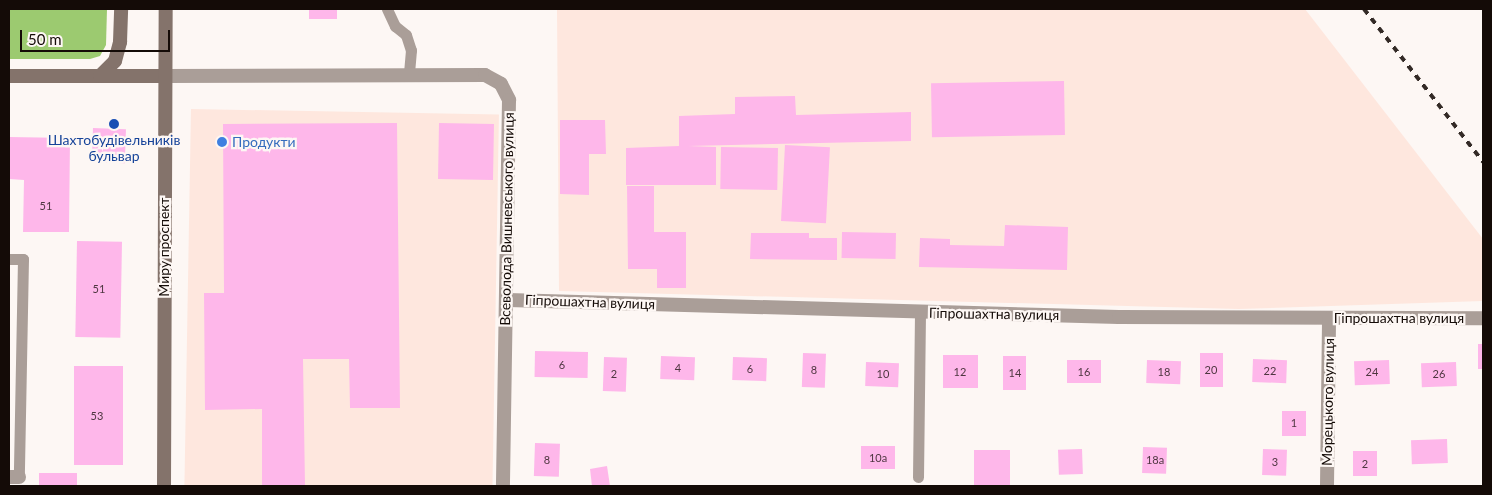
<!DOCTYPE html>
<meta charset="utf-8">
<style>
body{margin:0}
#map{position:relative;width:1492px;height:495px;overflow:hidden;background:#fdf7f4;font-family:Lato,sans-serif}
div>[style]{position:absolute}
.built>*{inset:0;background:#fee7de;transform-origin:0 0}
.forest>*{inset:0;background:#9cca70}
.building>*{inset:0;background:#feb7ea;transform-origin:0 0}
.service>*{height:11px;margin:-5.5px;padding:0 5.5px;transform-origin:5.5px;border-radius:5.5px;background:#aa9e98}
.minor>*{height:14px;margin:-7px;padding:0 7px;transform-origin:7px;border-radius:7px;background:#aa9e98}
.secondary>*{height:14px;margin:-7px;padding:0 7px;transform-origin:7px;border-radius:7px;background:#84736b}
.rail>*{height:4px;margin-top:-2px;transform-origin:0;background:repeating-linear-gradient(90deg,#332a26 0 6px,transparent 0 12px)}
.dots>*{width:14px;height:14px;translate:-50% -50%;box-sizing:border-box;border:2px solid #fdf7f4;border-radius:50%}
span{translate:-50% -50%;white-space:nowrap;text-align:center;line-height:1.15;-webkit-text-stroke:4.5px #fdf7f4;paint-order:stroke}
.number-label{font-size:11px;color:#4e3640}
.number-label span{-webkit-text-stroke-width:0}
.transit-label{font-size:14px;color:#164399}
.shop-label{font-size:14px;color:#366cbe}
.left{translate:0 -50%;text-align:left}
.street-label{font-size:14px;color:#140b07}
.frame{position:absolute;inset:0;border:10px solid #140b07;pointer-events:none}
.scale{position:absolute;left:20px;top:30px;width:150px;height:22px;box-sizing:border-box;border:2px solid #140b07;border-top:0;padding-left:6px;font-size:15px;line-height:18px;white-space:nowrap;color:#140b07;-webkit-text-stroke:4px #fdf7f4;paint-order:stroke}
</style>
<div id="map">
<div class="built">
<i style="clip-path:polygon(557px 9px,1305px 9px,1483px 239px,1483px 301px,1239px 309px,559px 291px)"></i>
<i style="left:191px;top:109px;width:308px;height:377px;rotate:1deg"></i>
</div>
<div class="forest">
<i style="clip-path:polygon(9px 9px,107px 9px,106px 45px,100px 56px,90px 59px,9px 59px)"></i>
</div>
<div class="building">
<i style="left:309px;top:9px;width:28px;height:10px"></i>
<i style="left:1064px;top:81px;width:54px;height:133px;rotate:89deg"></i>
<i style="clip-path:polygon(795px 96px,796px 115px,911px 112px,911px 141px,688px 146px,716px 147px,716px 185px,626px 185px,626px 148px,679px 146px,679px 116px,735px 114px,735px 97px)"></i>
<i style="clip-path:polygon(560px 120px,605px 120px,606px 154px,589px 154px,589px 195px,560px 194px)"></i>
<i style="clip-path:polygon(397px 123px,400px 408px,350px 408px,349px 359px,303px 359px,305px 486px,262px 486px,262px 409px,205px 410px,204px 293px,224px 293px,223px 124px)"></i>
<i style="left:439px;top:123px;width:55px;height:56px;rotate:1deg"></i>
<i style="left:93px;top:128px;width:33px;height:34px;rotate:2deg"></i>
<i style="clip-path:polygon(9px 137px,70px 138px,69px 232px,23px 232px,24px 180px,9px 179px)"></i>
<i style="left:785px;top:145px;width:45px;height:76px;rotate:3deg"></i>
<i style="left:721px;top:147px;width:57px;height:42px;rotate:1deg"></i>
<i style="clip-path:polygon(627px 186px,654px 186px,654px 232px,686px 232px,686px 288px,657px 288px,657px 269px,628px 269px)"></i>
<i style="clip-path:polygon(1005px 225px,1068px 227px,1067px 270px,919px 267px,920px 238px,950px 239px,950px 245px,1004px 246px)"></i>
<i style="left:842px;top:232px;width:54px;height:26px;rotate:1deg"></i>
<i style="clip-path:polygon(751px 233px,809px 233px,809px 238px,837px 238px,837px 260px,750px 259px)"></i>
<i style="left:77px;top:241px;width:45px;height:96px;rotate:1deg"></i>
<i style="left:1478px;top:344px;width:5px;height:25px"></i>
<i style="left:535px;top:351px;width:53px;height:26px;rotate:1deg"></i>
<i style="left:803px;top:353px;width:23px;height:34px;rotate:2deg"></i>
<i style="left:1200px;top:353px;width:23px;height:34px"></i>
<i style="left:943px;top:355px;width:35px;height:33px"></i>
<i style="left:661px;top:356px;width:34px;height:23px;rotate:2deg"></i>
<i style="left:1003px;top:356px;width:23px;height:34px"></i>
<i style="left:604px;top:357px;width:23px;height:34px;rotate:2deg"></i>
<i style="left:733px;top:357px;width:34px;height:23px;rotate:2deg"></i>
<i style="left:1253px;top:359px;width:34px;height:23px;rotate:2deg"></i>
<i style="left:1067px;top:360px;width:34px;height:23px"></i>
<i style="left:1147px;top:360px;width:34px;height:23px;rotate:2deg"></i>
<i style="left:1389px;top:360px;width:24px;height:35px;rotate:88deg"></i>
<i style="left:866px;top:362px;width:33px;height:24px;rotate:2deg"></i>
<i style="left:1456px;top:362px;width:24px;height:35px;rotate:88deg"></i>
<i style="left:74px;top:366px;width:49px;height:99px"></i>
<i style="left:1282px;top:411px;width:24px;height:25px"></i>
<i style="left:1447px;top:439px;width:24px;height:36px;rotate:88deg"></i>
<i style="left:535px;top:443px;width:25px;height:33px;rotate:2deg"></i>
<i style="left:861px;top:446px;width:34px;height:23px"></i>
<i style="left:1143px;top:447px;width:24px;height:26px;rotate:2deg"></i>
<i style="left:1082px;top:449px;width:25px;height:24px;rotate:88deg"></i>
<i style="left:1263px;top:449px;width:24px;height:26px;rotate:2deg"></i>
<i style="left:974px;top:450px;width:36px;height:36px"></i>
<i style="left:1353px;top:451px;width:24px;height:25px"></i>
<i style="clip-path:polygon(607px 466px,610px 486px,592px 486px,590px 469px)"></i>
<i style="left:39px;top:473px;width:38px;height:13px"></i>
</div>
<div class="service">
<i style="left:387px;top:9px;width:19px;rotate:65deg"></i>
<i style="left:395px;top:26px;width:14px;rotate:39deg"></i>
<i style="left:406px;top:35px;width:16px;rotate:72deg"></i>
<i style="left:411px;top:50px;width:25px;rotate:95deg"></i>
<i style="left:9px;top:259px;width:14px"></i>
<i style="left:23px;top:259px;width:218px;rotate:91.1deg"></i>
<i style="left:918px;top:477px;width:165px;rotate:-89.3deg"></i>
</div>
<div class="minor">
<i style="left:164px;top:76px;width:321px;rotate:-0.2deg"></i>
<i style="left:485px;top:75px;width:18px;rotate:29deg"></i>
<i style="left:501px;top:84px;width:18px;rotate:63deg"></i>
<i style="left:509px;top:100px;width:386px;rotate:90.9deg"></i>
<i style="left:506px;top:300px;width:613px;rotate:1.59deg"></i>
<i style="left:1119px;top:317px;width:364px;rotate:0.2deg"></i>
<i style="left:9px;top:477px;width:10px"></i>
<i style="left:1327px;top:486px;width:167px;rotate:-89.3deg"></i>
</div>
<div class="secondary">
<i style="left:9px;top:76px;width:155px"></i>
<i style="left:100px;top:76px;width:21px;rotate:-45deg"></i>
<i style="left:115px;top:61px;width:20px;rotate:-75deg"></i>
<i style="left:120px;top:42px;width:33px;rotate:-88deg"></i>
<i style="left:164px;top:486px;width:477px;rotate:-89.8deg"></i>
</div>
<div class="rail">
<i style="left:1364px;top:9px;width:194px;rotate:52.1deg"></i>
</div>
<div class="dots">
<i style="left:114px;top:124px;background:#1a4fb4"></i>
<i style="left:222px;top:142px;background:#3f7fe0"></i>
</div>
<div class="number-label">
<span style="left:46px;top:206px">51</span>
<span style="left:99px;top:289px">51</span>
<span style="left:562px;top:365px">6</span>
<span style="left:678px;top:368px">4</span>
<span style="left:750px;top:369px">6</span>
<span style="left:814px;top:370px">8</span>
<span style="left:1211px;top:370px">20</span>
<span style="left:1270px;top:371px">22</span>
<span style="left:960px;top:372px">12</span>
<span style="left:1084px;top:372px">16</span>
<span style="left:1164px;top:372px">18</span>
<span style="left:1372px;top:372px">24</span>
<span style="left:1015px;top:373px">14</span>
<span style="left:614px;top:374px">2</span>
<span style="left:883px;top:374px">10</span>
<span style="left:1439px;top:374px">26</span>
<span style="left:97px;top:416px">53</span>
<span style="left:1294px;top:423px">1</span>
<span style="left:878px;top:458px">10а</span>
<span style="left:547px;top:460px">8</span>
<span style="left:1155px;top:460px">18а</span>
<span style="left:1275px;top:462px">3</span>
<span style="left:1365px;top:464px">2</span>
</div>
<div class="transit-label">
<span style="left:114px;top:148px">Шахтобудівельників<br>бульвар</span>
</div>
<div class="shop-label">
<span class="left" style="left:232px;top:142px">Продукти</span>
</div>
<div class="street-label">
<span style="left:507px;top:219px;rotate:-89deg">Всеволода Вишневського вулиця</span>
<span style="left:164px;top:247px;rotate:-90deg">Миру проспект</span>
<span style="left:590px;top:302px;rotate:2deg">Гіпрошахтна вулиця</span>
<span style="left:994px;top:314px;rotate:1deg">Гіпрошахтна вулиця</span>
<span style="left:1399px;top:318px">Гіпрошахтна вулиця</span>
<span style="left:1328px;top:402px;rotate:-89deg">Морецького вулиця</span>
</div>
<div class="frame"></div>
<div class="scale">50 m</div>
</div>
